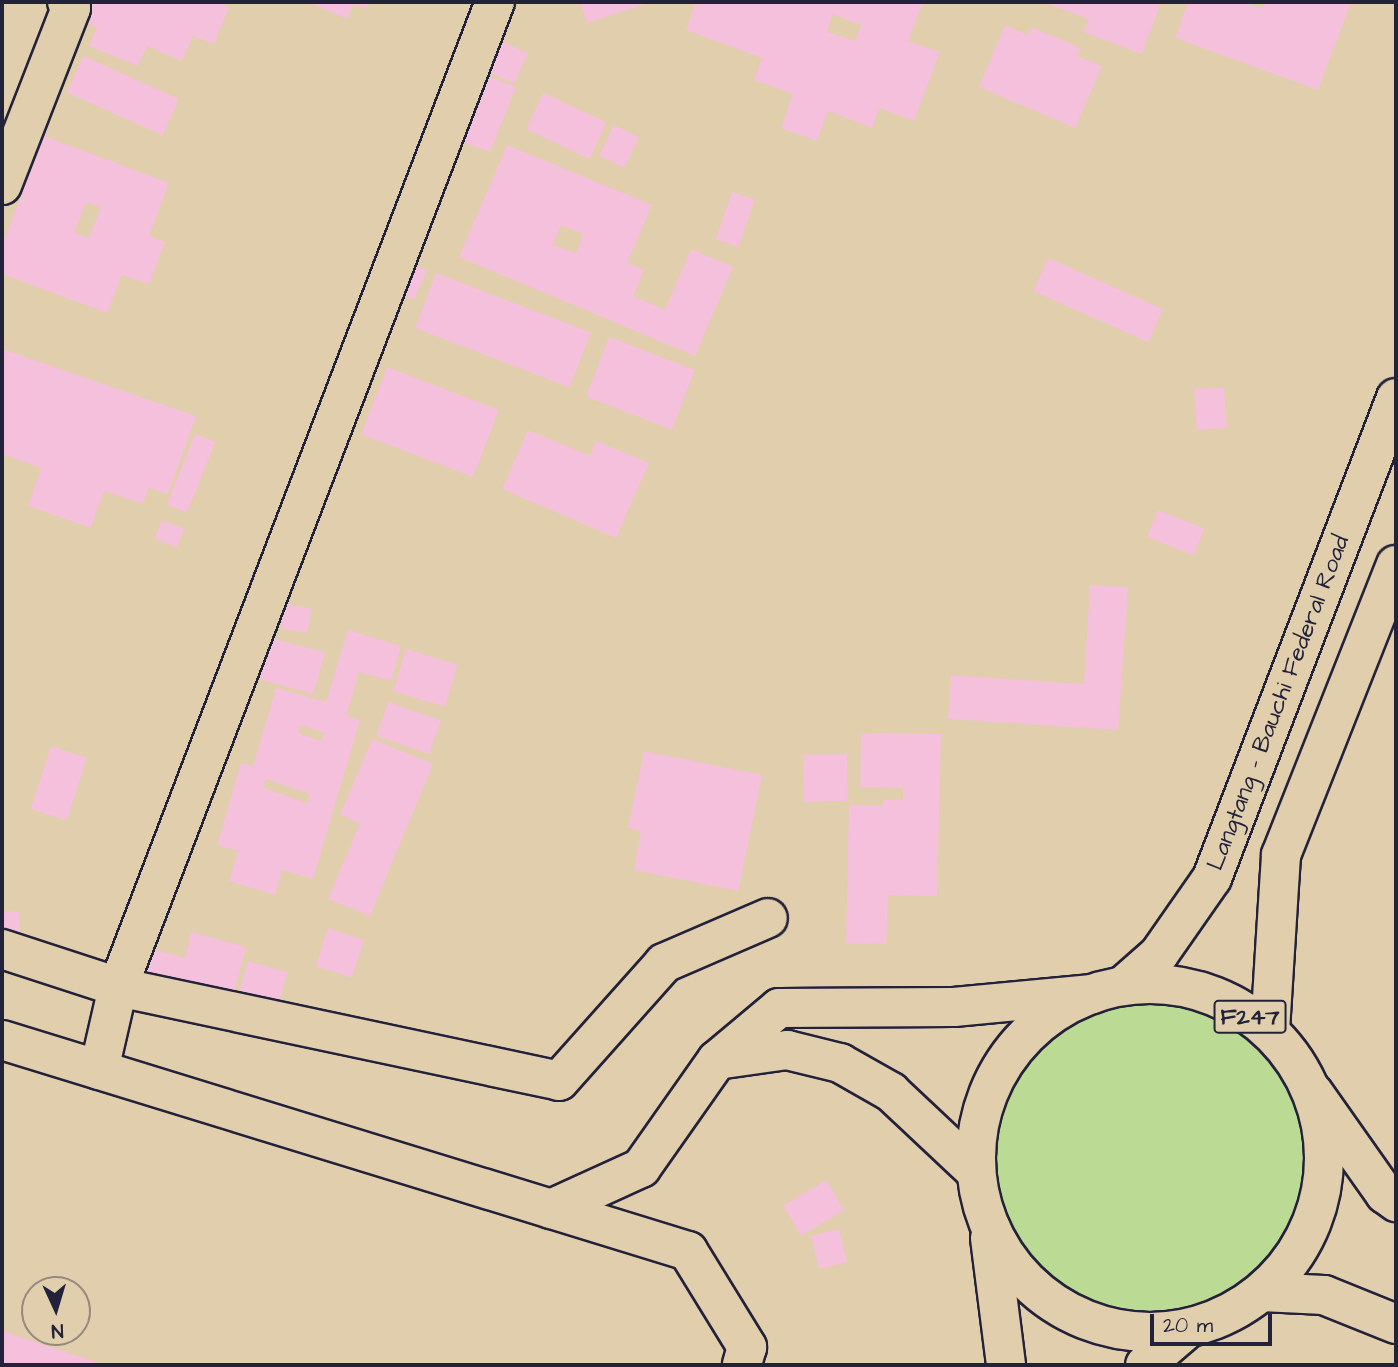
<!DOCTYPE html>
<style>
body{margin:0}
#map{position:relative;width:1398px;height:1367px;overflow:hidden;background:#e1ceac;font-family:"Architects Daughter",sans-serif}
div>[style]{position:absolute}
.green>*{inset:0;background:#bbdb94}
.round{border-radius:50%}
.building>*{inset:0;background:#f5c0db;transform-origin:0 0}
.roads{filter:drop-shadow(2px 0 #22223b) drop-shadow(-2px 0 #22223b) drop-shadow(0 2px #22223b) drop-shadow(0 -2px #22223b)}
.minor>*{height:38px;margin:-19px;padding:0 19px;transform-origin:19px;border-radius:19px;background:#e1ceac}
.major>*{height:38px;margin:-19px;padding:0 19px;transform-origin:19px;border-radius:19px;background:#e1ceac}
.major>.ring{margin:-19px;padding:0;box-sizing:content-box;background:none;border:38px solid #e1ceac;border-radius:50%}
span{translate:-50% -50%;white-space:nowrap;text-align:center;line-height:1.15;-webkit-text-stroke:5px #e1ceac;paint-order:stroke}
.shield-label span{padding:2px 5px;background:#e1ceac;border:2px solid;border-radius:5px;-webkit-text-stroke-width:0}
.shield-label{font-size:23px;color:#22223b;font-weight:700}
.street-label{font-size:24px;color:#22223b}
.frame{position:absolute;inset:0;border:4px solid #22223b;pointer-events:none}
.north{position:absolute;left:21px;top:1276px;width:70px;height:70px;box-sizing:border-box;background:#e1ceac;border:2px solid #95897f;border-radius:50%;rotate:176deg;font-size:19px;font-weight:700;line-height:28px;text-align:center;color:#22223b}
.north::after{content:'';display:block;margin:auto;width:24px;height:32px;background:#22223b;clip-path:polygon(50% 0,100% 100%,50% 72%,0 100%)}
.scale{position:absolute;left:1150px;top:1314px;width:122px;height:32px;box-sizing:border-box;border:4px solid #22223b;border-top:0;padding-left:9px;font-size:21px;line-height:24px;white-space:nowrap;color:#22223b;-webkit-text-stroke:5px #e1ceac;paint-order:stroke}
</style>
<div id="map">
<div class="green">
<i class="round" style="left:996px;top:1002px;width:310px;height:310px"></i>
</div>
<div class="building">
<i style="clip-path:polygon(77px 2px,217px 2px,229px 7px,214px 44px,193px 36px,182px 61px,147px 46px,138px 66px,89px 46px,97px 27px,71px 16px)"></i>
<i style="clip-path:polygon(307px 2px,370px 2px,366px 9px,354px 3px,347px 19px)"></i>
<i style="clip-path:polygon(580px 2px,652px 2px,587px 23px)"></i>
<i style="clip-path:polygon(evenodd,696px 2px,923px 2px,908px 41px,940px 52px,914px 121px,879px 108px,872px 128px,828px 111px,817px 141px,781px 128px,793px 94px,754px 80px,762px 58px,686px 30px,696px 2px,833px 14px,861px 25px,855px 41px,827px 32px,833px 14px)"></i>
<i style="clip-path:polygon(1042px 2px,1161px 2px,1142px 54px,1083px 32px,1089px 19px)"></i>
<i style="clip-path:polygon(1188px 2px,1244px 2px,1262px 8px,1264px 2px,1351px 2px,1318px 90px,1175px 38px)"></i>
<i style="clip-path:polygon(1005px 25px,1028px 35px,1031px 27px,1081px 48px,1077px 56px,1102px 66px,1075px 128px,979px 87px)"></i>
<i style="left:496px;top:39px;width:35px;height:33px;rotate:24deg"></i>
<i style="left:83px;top:56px;width:105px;height:40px;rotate:24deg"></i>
<i style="clip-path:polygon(488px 76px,516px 87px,490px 152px,462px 142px,474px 92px,481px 94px)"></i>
<i style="left:543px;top:93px;width:70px;height:40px;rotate:25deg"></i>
<i style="left:614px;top:125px;width:28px;height:34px;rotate:26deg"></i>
<i style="clip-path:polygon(evenodd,44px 136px,169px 183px,149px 236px,165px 242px,149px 284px,122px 275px,107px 313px,2px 274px,2px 246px,44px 136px,86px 202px,101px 207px,89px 238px,74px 232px,86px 202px)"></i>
<i style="clip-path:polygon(evenodd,507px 145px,652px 205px,627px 263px,644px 270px,633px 296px,665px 310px,691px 249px,733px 267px,695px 356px,459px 257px,507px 145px,561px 225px,583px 234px,576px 253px,553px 245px,561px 225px)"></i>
<i style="left:732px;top:192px;width:24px;height:50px;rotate:19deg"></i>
<i style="left:1048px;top:258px;width:126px;height:36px;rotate:24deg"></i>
<i style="left:409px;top:262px;width:20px;height:32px;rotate:24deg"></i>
<i style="left:436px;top:273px;width:166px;height:59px;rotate:21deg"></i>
<i style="left:609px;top:337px;width:92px;height:64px;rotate:21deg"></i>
<i style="clip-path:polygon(2px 349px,196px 416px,168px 494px,148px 488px,143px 504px,104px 491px,91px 528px,28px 506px,41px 468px,2px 454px)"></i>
<i style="left:387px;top:367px;width:120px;height:72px;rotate:21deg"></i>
<i style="left:1224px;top:387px;width:41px;height:30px;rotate:86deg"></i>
<i style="clip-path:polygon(528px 430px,590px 456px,596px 441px,649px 463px,616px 538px,502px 489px)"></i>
<i style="left:195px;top:434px;width:22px;height:76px;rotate:22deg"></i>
<i style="left:1158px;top:510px;width:50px;height:29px;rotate:22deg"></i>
<i style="left:162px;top:520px;width:24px;height:20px;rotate:22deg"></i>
<i style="clip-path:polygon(1090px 585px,1128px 587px,1118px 730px,948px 719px,951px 675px,1084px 684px)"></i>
<i style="left:285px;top:604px;width:27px;height:25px;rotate:10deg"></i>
<i style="clip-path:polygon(evenodd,348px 630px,401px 646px,391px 681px,359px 672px,346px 716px,360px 720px,313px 879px,282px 870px,275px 895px,229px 881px,238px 851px,217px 845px,241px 763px,253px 766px,276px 688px,326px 702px,348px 630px,301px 725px,324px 733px,321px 741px,298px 733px,301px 725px,348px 630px,266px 779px,310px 794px,307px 803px,263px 788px,266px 779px)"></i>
<i style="left:267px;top:637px;width:60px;height:43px;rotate:15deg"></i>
<i style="left:406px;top:649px;width:54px;height:44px;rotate:17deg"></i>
<i style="left:388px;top:702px;width:56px;height:36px;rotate:19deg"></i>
<i style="clip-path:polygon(861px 733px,941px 734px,937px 896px,888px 895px,886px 944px,846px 943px,849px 805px,883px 806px,883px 800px,903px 800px,903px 788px,860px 787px)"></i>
<i style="clip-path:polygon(372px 739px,433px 764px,370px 916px,328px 899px,360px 823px,340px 815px)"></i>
<i style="left:51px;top:746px;width:38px;height:66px;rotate:18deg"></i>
<i style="clip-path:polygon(644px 751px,762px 775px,738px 891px,634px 870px,641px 831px,628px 828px)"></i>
<i style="left:847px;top:754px;width:47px;height:44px;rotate:89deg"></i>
<i style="left:19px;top:911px;width:21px;height:17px;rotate:87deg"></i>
<i style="left:328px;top:928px;width:38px;height:40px;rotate:18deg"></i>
<i style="clip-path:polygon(191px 932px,246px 947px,233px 996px,145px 971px,151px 949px,185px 958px)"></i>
<i style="left:248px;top:961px;width:41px;height:39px;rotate:16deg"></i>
<i style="left:826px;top:1180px;width:35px;height:50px;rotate:59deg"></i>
<i style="left:839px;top:1229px;width:34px;height:29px;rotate:76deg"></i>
<i style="clip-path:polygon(2px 1331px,105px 1365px,2px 1365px)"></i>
</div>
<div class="roads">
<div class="minor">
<i style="left:2px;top:185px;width:190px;rotate:-68.7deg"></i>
<i style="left:71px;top:8px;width:7px;rotate:-124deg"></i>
<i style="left:2px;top:949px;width:122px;rotate:18.1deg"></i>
<i style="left:118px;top:987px;width:451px;rotate:12deg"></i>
<i style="left:559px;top:1081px;width:158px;rotate:-48.3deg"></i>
<i style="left:664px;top:963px;width:113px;rotate:-23.4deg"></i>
<i style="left:2px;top:1040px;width:718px;rotate:17.1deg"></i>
<i style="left:688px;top:1251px;width:113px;rotate:58.4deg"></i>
<i style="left:747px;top:1347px;width:19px;rotate:106deg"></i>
<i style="left:717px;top:1060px;width:71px;rotate:-8.1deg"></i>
<i style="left:787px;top:1050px;width:55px;rotate:13.8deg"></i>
<i style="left:840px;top:1063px;width:59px;rotate:29.6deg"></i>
<i style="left:891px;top:1092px;width:115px;rotate:43.2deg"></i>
<i style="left:99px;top:1070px;width:85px;rotate:-77.1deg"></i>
<i style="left:118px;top:987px;width:1055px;rotate:-69.06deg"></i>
<i style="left:1313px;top:1092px;width:125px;rotate:54.8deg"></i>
<i style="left:1385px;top:1194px;width:14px;rotate:36deg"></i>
<i style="left:551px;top:1209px;width:99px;rotate:-24.5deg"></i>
<i style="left:641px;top:1168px;width:132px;rotate:-54.9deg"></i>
<i style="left:717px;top:1060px;width:81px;rotate:-40deg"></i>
<i style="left:779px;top:1008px;width:175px;rotate:-0.3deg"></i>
<i style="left:954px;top:1007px;width:139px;rotate:-5.4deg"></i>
<i style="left:1262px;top:1292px;width:62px;rotate:2.8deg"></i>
<i style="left:1324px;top:1295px;width:78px;rotate:21.9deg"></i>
</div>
<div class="major">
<i class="ring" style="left:976px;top:984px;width:310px;height:310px"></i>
<i style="left:1124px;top:985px;width:47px;rotate:-41.5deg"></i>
<i style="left:1159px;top:954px;width:93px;rotate:-55.1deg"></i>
<i style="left:1212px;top:878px;width:514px;rotate:-69.03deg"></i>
<i style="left:1270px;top:1030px;width:175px;rotate:-86.4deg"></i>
<i style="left:1281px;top:855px;width:312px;rotate:-68.4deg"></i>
<i style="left:990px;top:1238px;width:128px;rotate:82.8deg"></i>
<i style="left:1145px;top:1365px;width:55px;rotate:-40.6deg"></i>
</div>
</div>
<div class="shield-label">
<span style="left:1250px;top:1017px">F247</span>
</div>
<div class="street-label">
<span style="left:1279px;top:703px;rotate:-69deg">Langtang - Bauchi Federal Road</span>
</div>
<div class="frame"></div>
<div class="north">N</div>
<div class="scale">20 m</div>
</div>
